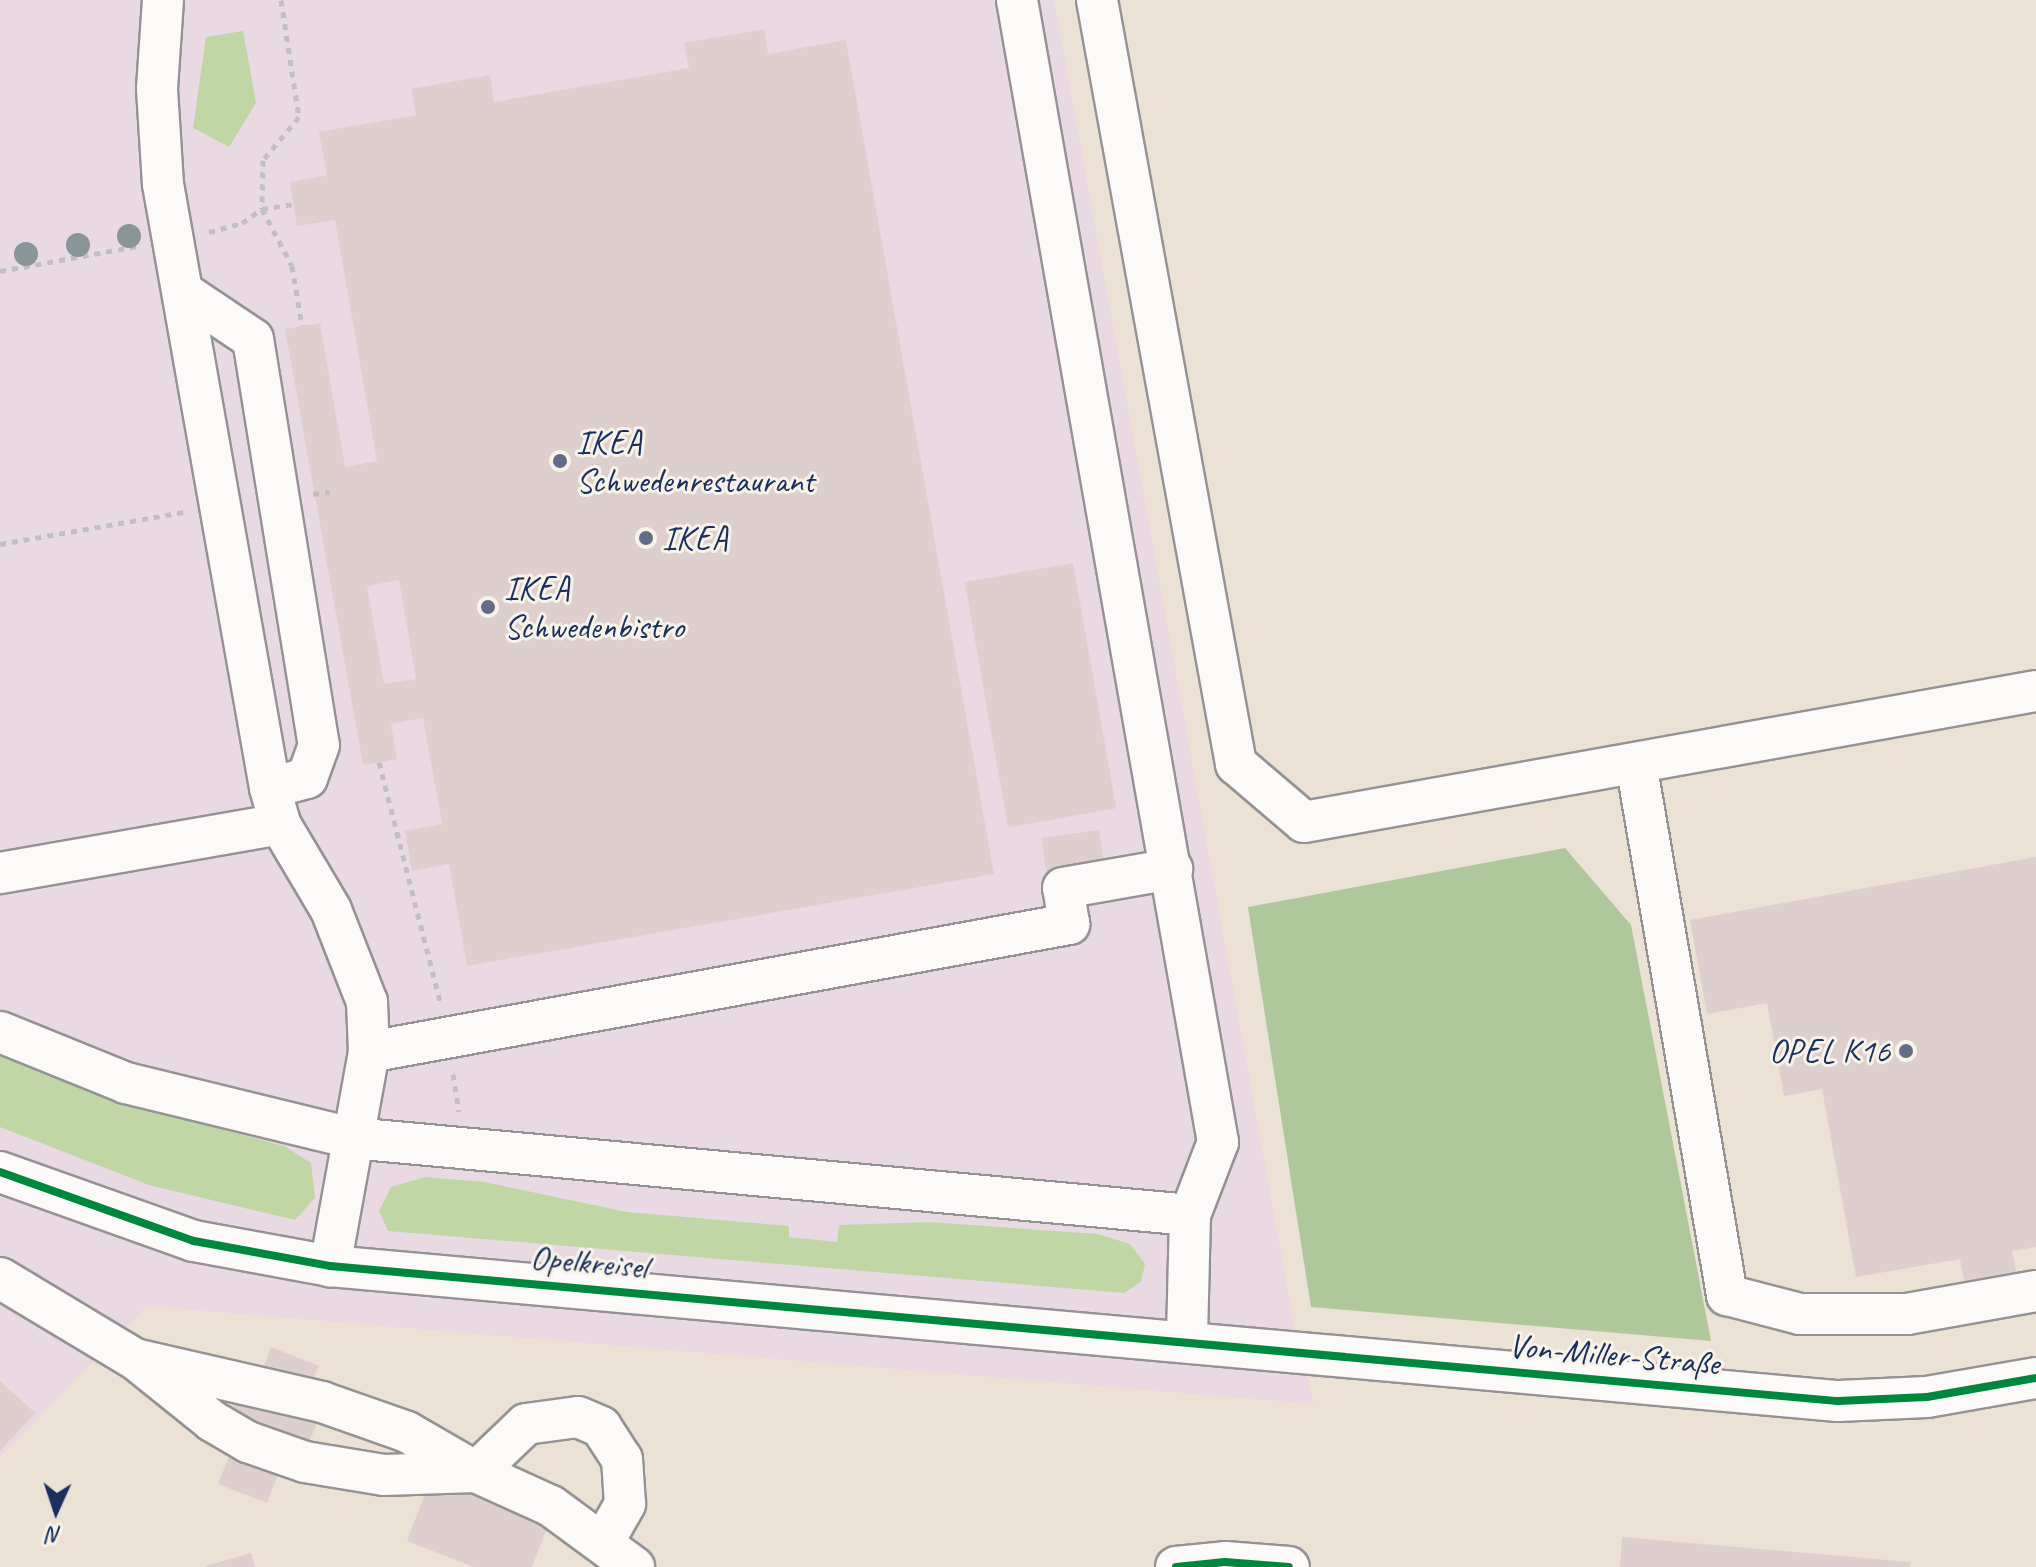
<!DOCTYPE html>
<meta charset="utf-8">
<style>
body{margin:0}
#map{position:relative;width:2036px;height:1567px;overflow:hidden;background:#ebe1d4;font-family:Caveat,sans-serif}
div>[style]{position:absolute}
.built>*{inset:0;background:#e8d9e3}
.green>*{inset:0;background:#c0d7a5}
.forest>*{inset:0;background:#aec79b}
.building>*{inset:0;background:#ddcfce;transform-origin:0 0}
.path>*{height:5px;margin-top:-2.5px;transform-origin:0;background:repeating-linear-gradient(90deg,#c0c0c2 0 6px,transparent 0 12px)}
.roads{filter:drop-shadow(2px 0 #949293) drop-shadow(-2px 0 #949293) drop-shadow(0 2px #949293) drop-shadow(0 -2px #949293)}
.minor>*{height:40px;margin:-20px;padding:0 20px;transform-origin:20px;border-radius:20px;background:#fcfaf9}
.cycleway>*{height:8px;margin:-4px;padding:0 4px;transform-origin:4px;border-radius:4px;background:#00873e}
.trees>*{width:24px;height:24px;margin:-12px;border-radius:50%;background:#8a9598}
.dots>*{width:22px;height:22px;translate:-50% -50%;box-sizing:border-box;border:4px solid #f7f3e8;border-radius:50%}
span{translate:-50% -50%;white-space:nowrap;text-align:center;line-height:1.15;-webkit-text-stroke:6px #f7f3e8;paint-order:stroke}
.poi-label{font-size:34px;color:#1b2f5e}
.left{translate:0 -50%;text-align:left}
.right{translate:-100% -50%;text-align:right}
.street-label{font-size:34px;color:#1b2f5e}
.north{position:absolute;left:16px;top:1471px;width:80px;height:80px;-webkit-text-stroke:6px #f7f3e8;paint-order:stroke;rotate:183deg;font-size:22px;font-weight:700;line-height:32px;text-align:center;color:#1b2f5e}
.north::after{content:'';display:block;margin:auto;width:28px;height:36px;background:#1b2f5e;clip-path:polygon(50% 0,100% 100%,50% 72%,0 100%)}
</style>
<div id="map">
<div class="built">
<i style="clip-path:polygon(0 0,1054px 0,1292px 1314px,1314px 1404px,147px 1306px,0 1457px)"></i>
</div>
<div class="green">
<i style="clip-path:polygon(243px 31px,256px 103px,229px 147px,193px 128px,206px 37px)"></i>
<i style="clip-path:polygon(0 1054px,124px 1103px,284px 1146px,311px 1163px,315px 1198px,295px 1220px,149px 1185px,0 1127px)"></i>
<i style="clip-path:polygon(425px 1177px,484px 1182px,627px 1212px,789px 1226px,789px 1237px,837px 1242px,839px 1225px,929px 1222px,1098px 1234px,1130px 1244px,1145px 1264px,1141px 1282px,1124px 1293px,388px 1231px,379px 1211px,391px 1187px)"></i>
</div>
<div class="forest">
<i style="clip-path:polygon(1565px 848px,1631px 925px,1711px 1341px,1311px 1307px,1248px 907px)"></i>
</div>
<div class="building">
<i style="clip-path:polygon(evenodd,764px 29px,768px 54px,846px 40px,994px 874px,467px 966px,449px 864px,412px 871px,405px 831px,442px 824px,423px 718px,391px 724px,397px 759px,363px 765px,285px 329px,320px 323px,345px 467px,377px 461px,335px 220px,297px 226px,290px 182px,327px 175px,319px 132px,416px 115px,411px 89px,490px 75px,494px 102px,689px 68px,684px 43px,764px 29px,399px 580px,416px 679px,384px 684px,367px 586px,399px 580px)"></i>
<i style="left:1073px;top:563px;width:249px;height:110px;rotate:80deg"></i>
<i style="left:1099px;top:830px;width:34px;height:58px;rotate:82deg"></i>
<i style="clip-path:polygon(2036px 857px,2036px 1247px,2012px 1251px,2018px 1282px,1966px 1291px,1960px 1259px,1856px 1277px,1822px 1089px,1784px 1096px,1767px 1003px,1707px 1014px,1690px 920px)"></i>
<i style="clip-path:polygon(271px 1347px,319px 1366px,299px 1408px,320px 1415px,308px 1445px,292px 1439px,267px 1503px,218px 1484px,243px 1421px,229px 1399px,254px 1392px)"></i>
<i style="clip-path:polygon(0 1381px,35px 1413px,0 1451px)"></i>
<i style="clip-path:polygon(432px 1475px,550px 1520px,532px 1567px,474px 1567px,407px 1541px)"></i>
<i style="clip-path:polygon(1622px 1537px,1910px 1562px,1910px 1567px,1620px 1567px)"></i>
<i style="clip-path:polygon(251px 1553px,255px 1567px,207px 1567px,206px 1566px)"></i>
</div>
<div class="path">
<i style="left:281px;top:0;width:118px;rotate:81.3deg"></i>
<i style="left:299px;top:117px;width:56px;rotate:129.9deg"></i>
<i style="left:263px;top:160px;width:49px;rotate:91.2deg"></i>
<i style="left:262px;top:209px;width:64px;rotate:62.2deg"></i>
<i style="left:292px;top:266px;width:61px;rotate:80.5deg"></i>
<i style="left:209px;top:232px;width:34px;rotate:-15deg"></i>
<i style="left:242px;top:223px;width:24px;rotate:-35deg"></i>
<i style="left:262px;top:209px;width:31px;rotate:-9deg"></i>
<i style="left:0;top:271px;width:139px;rotate:-10.3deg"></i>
<i style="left:313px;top:494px;width:17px;rotate:-7deg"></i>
<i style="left:0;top:544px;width:187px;rotate:-9.9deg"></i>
<i style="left:379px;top:762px;width:247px;rotate:75.7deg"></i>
<i style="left:453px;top:1074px;width:38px;rotate:81deg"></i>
</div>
<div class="roads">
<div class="minor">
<i style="left:163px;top:0;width:89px;rotate:93.9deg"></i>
<i style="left:157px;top:89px;width:95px;rotate:86.4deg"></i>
<i style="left:163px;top:184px;width:613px;rotate:79.95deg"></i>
<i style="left:270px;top:788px;width:37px;rotate:74deg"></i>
<i style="left:280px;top:824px;width:100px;rotate:59.3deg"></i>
<i style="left:331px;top:910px;width:99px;rotate:68.6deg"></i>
<i style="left:367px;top:1002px;width:50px;rotate:87.7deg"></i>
<i style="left:369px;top:1052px;width:218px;rotate:100.3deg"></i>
<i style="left:1017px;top:0;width:1160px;rotate:80.02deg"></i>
<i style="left:1218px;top:1142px;width:78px;rotate:111deg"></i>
<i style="left:1190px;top:1215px;width:126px;rotate:91.4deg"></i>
<i style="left:1097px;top:0;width:777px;rotate:79.69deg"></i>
<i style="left:1236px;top:764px;width:89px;rotate:40.5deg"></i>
<i style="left:1304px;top:822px;width:744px;rotate:-10.15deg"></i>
<i style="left:183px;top:292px;width:84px;rotate:33.9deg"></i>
<i style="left:253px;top:339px;width:411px;rotate:80.8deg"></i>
<i style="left:319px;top:745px;width:35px;rotate:110deg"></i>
<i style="left:307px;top:778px;width:38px;rotate:165deg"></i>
<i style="left:1636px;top:763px;width:540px;rotate:80.29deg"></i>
<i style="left:1727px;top:1295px;width:75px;rotate:14.6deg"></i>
<i style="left:1800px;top:1314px;width:107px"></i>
<i style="left:1907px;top:1314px;width:131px;rotate:-10.1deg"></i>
<i style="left:0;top:873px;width:284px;rotate:-9.9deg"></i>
<i style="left:0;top:1032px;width:136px;rotate:22deg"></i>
<i style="left:126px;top:1083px;width:233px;rotate:13.7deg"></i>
<i style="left:352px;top:1138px;width:842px;rotate:5.25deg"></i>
<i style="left:369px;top:1052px;width:712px;rotate:-10.36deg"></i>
<i style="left:1069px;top:924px;width:36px;rotate:-99deg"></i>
<i style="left:1063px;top:888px;width:111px;rotate:-9.9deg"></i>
<i style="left:0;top:1172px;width:206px;rotate:19.6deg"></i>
<i style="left:194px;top:1241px;width:138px;rotate:10.4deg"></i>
<i style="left:330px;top:1266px;width:1514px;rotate:5.12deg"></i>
<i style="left:1838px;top:1401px;width:89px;rotate:-2.6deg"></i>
<i style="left:1927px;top:1397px;width:111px;rotate:-9.9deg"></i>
<i style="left:0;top:1278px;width:157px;rotate:31deg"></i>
<i style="left:135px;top:1359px;width:99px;rotate:38.8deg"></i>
<i style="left:212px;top:1421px;width:42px;rotate:30.3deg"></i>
<i style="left:248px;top:1442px;width:60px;rotate:19.3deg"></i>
<i style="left:305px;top:1462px;width:80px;rotate:9.3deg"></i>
<i style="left:384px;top:1475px;width:92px;rotate:-1.9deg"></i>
<i style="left:476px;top:1472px;width:69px;rotate:-43.8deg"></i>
<i style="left:526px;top:1424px;width:52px;rotate:-7.7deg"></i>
<i style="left:578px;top:1417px;width:25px;rotate:23deg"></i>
<i style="left:601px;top:1427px;width:38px;rotate:57deg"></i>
<i style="left:622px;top:1459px;width:45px;rotate:86.2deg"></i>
<i style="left:625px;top:1504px;width:43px;rotate:119.6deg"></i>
<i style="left:139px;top:1360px;width:188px;rotate:12.9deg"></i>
<i style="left:322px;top:1402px;width:90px;rotate:19.4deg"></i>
<i style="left:407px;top:1432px;width:80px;rotate:30.1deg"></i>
<i style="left:476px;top:1472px;width:82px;rotate:24.4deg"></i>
<i style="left:551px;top:1506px;width:103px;rotate:36.3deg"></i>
<i style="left:1176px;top:1567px;width:49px;rotate:-5.8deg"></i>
<i style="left:1225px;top:1562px;width:64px;rotate:4.5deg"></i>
</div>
</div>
<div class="cycleway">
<i style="left:0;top:1172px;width:206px;rotate:19.6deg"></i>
<i style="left:194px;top:1241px;width:138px;rotate:10.4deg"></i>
<i style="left:330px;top:1266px;width:1514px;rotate:5.12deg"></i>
<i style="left:1838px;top:1401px;width:89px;rotate:-2.6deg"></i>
<i style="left:1927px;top:1397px;width:111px;rotate:-9.9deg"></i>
<i style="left:1176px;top:1567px;width:49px;rotate:-5.8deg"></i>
<i style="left:1225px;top:1562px;width:64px;rotate:4.5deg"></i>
</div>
<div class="trees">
<i style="left:129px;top:236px"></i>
<i style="left:78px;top:245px"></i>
<i style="left:26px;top:254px"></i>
</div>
<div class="dots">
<i style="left:560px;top:461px;background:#646d87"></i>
<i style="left:646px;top:538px;background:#646d87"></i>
<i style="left:488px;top:607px;background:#646d87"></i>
<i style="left:1906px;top:1051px;background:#646d87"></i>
</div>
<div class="poi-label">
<span class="left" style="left:576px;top:461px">IKEA<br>Schwedenrestaurant</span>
<span class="left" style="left:662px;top:538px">IKEA</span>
<span class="left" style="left:504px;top:607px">IKEA<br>Schwedenbistro</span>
<span class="right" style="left:1890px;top:1051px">OPEL K16</span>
</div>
<div class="street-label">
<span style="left:589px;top:1262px;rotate:5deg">Opelkreisel</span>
<span style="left:1614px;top:1354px;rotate:5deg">Von-Miller-Straße</span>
</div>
<div class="north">N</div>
</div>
